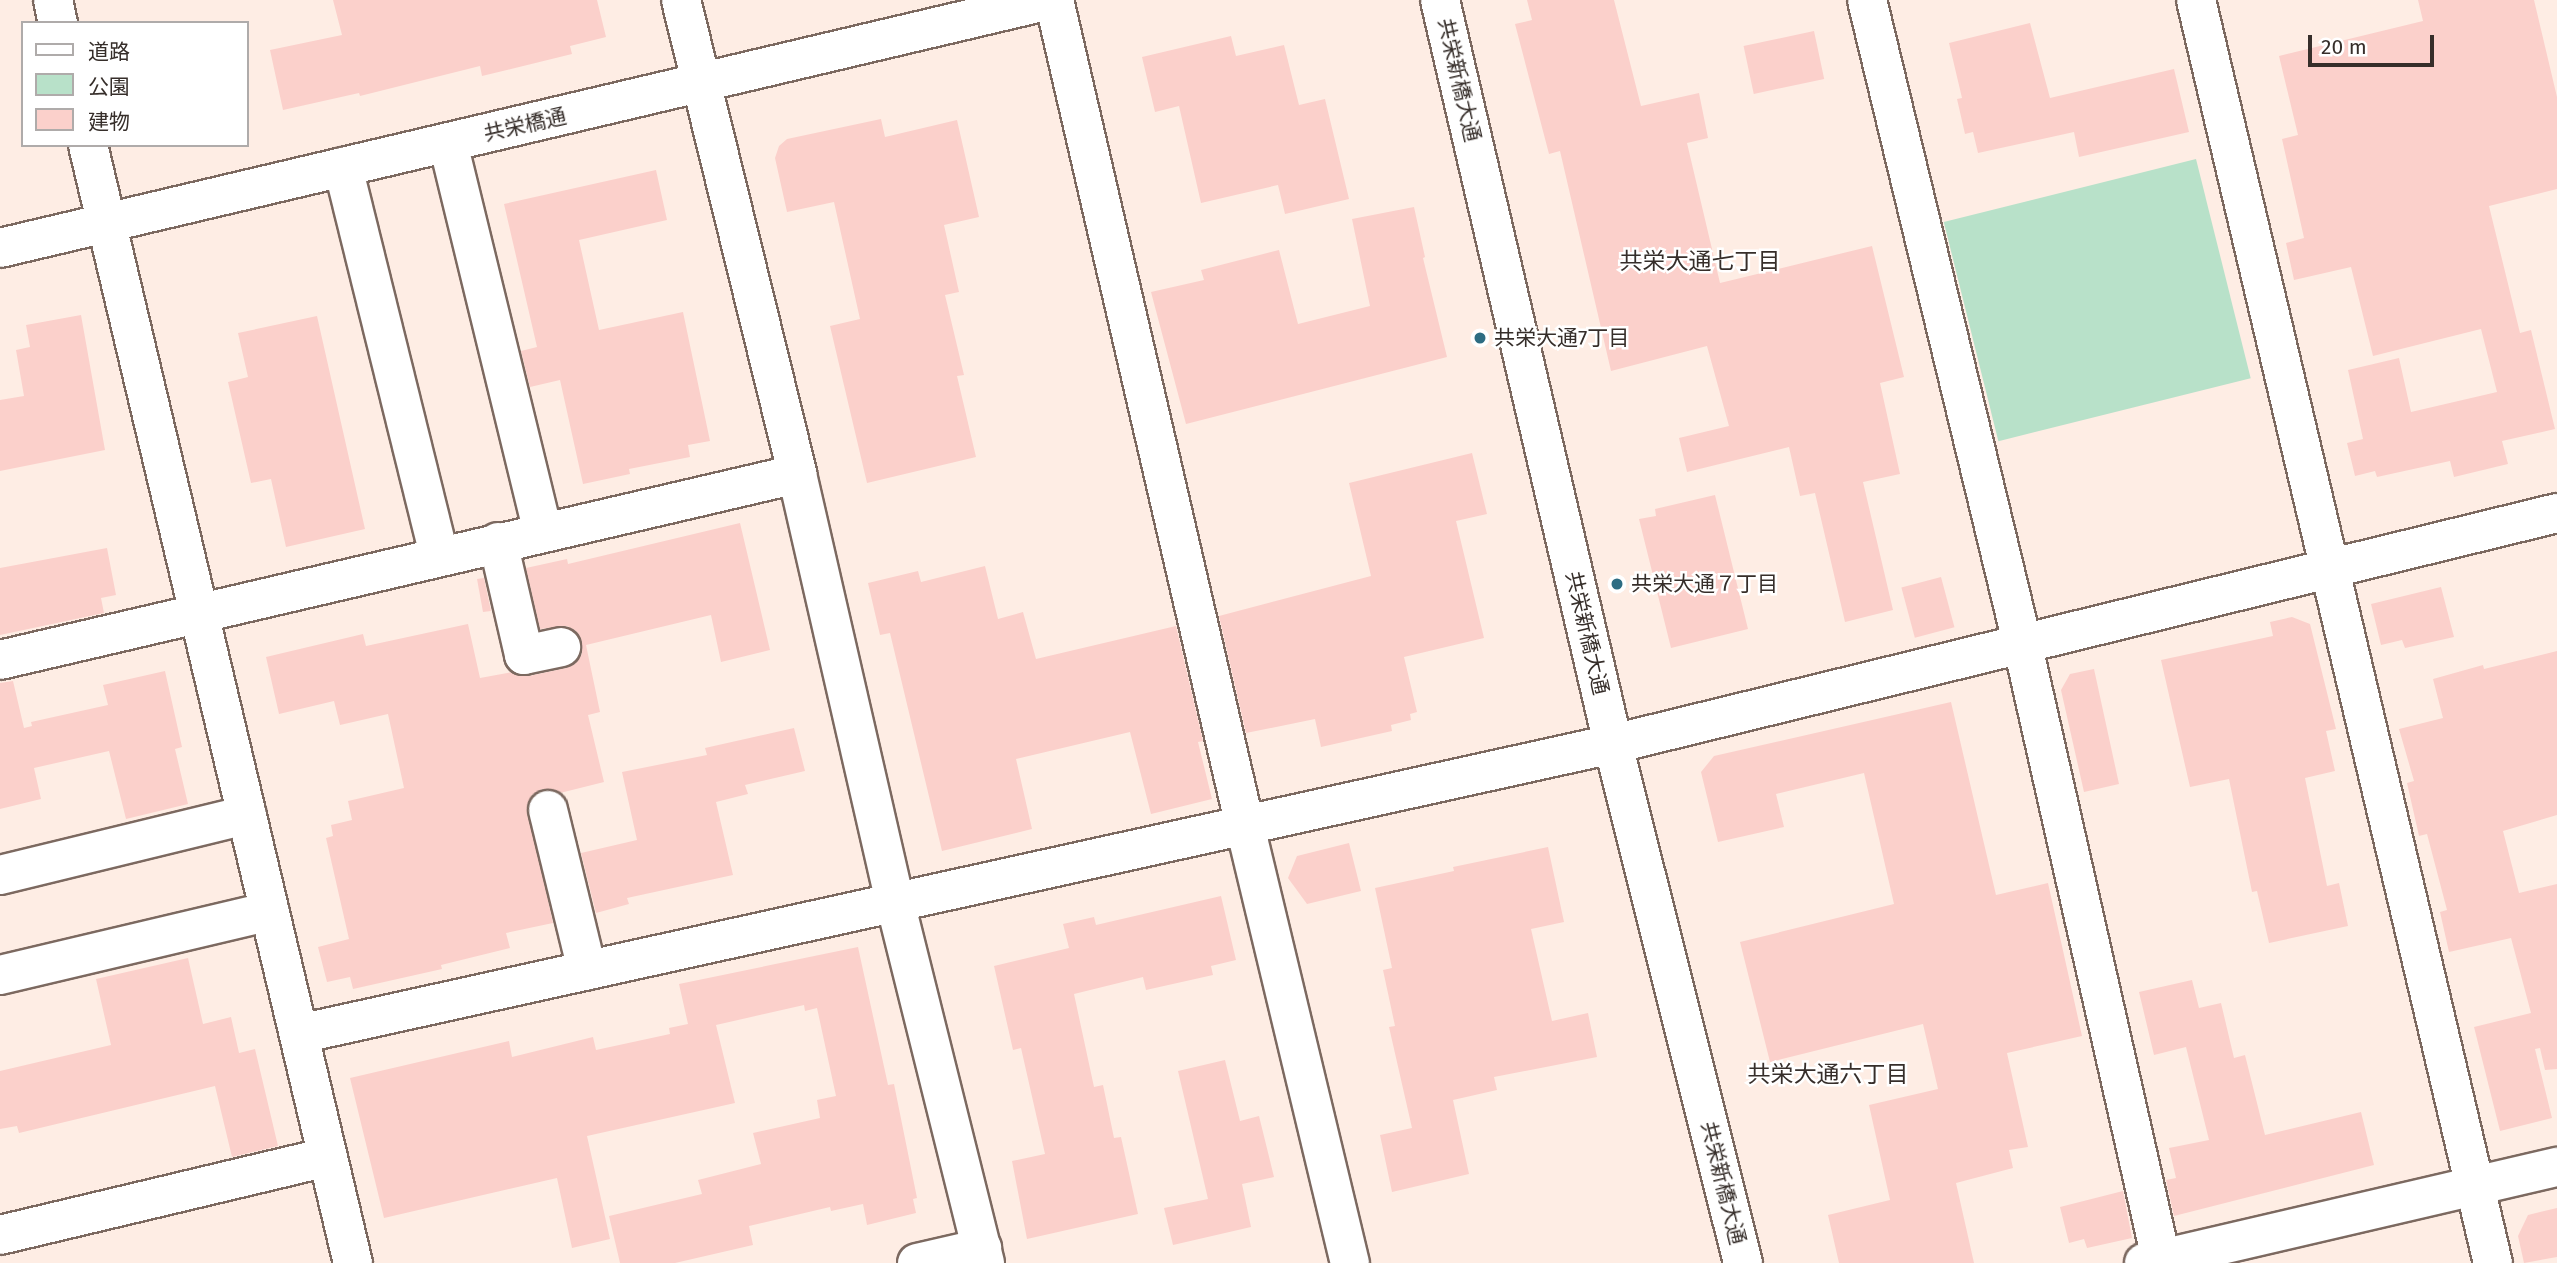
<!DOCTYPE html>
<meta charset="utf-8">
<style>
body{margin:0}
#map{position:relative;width:2557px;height:1263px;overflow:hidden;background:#feede4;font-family:"Fira Sans","Noto Sans JP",sans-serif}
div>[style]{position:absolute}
.green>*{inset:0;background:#b8e1c9;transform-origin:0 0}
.building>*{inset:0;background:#fbd0cb;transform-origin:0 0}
.roads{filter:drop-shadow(2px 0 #7c6960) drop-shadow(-2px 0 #7c6960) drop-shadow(0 2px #7c6960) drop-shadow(0 -2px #7c6960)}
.minor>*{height:38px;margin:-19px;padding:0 19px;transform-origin:19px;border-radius:19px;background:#fff}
.dots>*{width:19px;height:19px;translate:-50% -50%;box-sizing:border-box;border:4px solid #fff;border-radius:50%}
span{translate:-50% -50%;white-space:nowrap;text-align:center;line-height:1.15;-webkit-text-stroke:5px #fff;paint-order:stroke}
.street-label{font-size:21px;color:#362e2a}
.poi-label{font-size:21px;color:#362e2a}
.left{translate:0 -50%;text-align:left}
.neighbourhood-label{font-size:23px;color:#362e2a}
.legend{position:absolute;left:21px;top:21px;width:228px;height:126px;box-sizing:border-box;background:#fff;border:2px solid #afabaa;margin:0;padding:9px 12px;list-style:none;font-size:21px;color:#362e2a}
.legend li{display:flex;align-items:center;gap:14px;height:35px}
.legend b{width:35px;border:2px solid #afabaa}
.scale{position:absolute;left:2308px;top:35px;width:126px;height:32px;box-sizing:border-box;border:4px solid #362e2a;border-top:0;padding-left:9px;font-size:21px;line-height:24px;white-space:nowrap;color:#362e2a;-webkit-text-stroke:5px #fff;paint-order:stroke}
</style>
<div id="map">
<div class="green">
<i style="left:2196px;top:159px;width:226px;height:260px;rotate:76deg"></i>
</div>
<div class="building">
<i style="clip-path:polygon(333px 0,597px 0,606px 37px,570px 46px,572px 54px,482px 76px,480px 66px,360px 96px,359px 93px,283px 110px,270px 50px,342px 35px)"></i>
<i style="clip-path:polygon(1527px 0,1614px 0,1641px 106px,1699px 93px,1708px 138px,1687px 143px,1720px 283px,1872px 246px,1904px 377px,1880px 383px,1900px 474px,1863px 482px,1893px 610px,1845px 622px,1815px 493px,1800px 496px,1789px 447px,1687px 472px,1679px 438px,1729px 426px,1707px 346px,1611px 371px,1560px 151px,1549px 154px,1515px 24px,1532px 20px)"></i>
<i style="clip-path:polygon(2418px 0,2534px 0,2557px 97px,2557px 189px,2489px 206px,2520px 333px,2531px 330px,2555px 429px,2502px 441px,2508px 464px,2454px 477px,2450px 461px,2377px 477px,2375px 471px,2355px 476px,2347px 443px,2363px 439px,2348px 370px,2399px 358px,2411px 412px,2497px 392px,2481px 329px,2373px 356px,2351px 267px,2294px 280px,2286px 243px,2304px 238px,2282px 139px,2298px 135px,2279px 56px,2423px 21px)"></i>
<i style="clip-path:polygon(2030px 23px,2050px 98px,2174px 69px,2189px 132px,2079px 157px,2074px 132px,1978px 153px,1973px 132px,1965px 134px,1957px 99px,1962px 98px,1949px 43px)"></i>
<i style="left:1814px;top:31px;width:49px;height:72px;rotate:78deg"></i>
<i style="clip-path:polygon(1231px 36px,1236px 56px,1284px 45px,1299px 105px,1325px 99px,1349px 199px,1285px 214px,1278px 185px,1201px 203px,1179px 106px,1155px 112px,1142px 57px)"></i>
<i style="clip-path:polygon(881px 119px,885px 137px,957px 120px,979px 217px,944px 225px,959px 292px,945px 295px,964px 375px,957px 376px,976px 457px,867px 483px,830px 326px,860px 319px,834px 202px,787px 212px,775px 158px,779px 146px,787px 139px)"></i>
<i style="clip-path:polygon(656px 170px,667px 220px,579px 240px,599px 330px,683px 312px,710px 441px,688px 445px,690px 457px,629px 469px,630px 474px,583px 484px,560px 380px,530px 387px,521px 351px,537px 347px,504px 204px)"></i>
<i style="clip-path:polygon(1414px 207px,1425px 257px,1423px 258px,1447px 357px,1186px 424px,1151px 292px,1204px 280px,1201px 270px,1279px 250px,1298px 324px,1370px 306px,1352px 219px)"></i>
<i style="clip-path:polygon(81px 315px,105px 450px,0 471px,0 400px,24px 396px,16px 350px,30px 347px,26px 325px)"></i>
<i style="clip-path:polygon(317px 316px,365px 529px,286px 547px,271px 479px,251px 483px,228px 382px,248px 377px,238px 333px)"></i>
<i style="clip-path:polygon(1472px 453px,1487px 514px,1456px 521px,1484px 638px,1404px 657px,1417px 712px,1410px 714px,1411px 720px,1391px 725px,1392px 731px,1321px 747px,1315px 719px,1246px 733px,1219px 616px,1371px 576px,1349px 483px)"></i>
<i style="clip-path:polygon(1715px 495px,1748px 629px,1671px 648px,1639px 519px,1656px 516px,1655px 509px)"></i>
<i style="clip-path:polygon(740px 523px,770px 650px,721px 662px,711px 615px,586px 645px,600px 712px,588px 715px,604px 782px,560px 793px,542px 789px,532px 795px,527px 805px,553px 923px,506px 933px,510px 948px,441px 965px,442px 969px,353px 989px,350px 977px,327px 982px,318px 947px,349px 939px,326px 838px,333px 836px,331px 825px,352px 820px,348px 801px,404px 788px,388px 714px,340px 725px,334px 701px,279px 714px,266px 657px,363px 634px,366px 646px,468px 624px,480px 678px,512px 672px,529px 676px,566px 668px,575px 664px,582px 654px,582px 642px,577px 632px,567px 626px,540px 629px,526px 568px,567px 559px,568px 564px)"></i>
<i style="clip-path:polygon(107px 548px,116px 595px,101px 598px,104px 613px,0 635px,0 568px)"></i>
<i style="clip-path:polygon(985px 566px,998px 619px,1023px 612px,1036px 659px,1176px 626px,1203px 741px,1198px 742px,1212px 799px,1151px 814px,1130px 732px,1016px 759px,1032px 829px,942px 851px,890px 633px,880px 635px,868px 583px,918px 571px,921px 582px)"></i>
<i style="left:1941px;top:577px;width:52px;height:41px;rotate:75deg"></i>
<i style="clip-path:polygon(484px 578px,491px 611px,483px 612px,477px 579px)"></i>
<i style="clip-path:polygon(2441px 587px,2454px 637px,2405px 648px,2402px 640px,2381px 645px,2371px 604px)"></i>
<i style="clip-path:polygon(2292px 617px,2310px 624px,2336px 729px,2326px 731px,2335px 771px,2305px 778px,2327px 886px,2339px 883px,2348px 926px,2269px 943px,2257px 891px,2252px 892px,2229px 779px,2190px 787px,2161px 660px,2273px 636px,2270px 622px)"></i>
<i style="clip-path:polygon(2557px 651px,2557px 815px,2503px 831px,2519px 893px,2557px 884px,2557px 1069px,2545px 1070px,2540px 1048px,2535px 1049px,2552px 1118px,2500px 1131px,2474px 1027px,2531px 1013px,2511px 938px,2449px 952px,2440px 912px,2447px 910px,2427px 834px,2419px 836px,2407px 783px,2414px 781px,2399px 729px,2443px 718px,2433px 679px,2483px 665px,2484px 669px)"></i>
<i style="clip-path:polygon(2094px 669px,2119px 784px,2084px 792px,2061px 690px,2070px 674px)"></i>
<i style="clip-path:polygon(165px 671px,182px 747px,175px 749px,188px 804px,126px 819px,109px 751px,34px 768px,41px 799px,0 809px,0 683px,13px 681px,24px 728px,32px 726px,31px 722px,108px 705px,103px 685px)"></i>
<i style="clip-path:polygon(1951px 702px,1996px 895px,2048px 883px,2082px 1036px,2007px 1053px,2028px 1147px,2009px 1150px,2013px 1168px,1956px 1183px,1974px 1263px,1839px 1263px,1828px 1215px,1890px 1200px,1869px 1105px,1938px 1089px,1923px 1024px,1770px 1062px,1740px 942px,1894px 904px,1864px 773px,1776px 794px,1784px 827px,1718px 842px,1701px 772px,1714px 756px)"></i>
<i style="clip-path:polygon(794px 728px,805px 771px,745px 785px,748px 794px,716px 802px,733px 875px,627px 898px,629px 904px,596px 913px,581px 853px,637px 840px,622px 772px,707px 755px,705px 748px)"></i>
<i style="clip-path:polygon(1349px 843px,1361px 891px,1307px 904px,1288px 878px,1297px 856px)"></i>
<i style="clip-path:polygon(1548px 847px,1564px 922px,1531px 929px,1552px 1021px,1588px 1013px,1597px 1057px,1494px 1077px,1497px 1090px,1453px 1100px,1469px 1174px,1392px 1192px,1380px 1135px,1412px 1128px,1389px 1027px,1395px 1026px,1383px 970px,1392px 968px,1375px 888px,1454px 871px,1453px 867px)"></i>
<i style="clip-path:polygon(1221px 896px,1236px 960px,1211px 966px,1213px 975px,1146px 990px,1143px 977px,1074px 994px,1094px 1087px,1103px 1085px,1114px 1138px,1121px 1137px,1138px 1214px,1027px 1239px,1012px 1161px,1045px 1154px,1021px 1048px,1013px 1050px,994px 966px,1069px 948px,1063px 924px,1094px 917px,1096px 925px)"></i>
<i style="clip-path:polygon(858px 947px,888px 1085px,894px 1084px,917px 1198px,913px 1199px,916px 1213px,867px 1225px,863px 1204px,831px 1211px,830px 1207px,749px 1226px,753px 1245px,675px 1263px,620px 1263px,609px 1216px,702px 1194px,698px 1180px,761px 1164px,753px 1133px,820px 1118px,817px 1100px,836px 1096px,817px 1008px,805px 1011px,804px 1005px,716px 1025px,735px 1103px,587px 1136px,610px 1239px,572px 1248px,557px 1178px,384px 1218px,350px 1078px,509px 1041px,512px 1057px,593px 1037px,596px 1050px,670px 1034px,669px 1028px,688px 1024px,679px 984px)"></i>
<i style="clip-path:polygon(188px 958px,203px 1024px,231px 1017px,239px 1053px,255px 1049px,278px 1146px,232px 1157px,215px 1086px,19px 1133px,17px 1126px,0 1129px,0 1071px,111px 1045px,96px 979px)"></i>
<i style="clip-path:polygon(2192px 980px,2199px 1008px,2221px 1003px,2234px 1058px,2245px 1055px,2265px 1135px,2361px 1112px,2374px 1165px,2174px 1216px,2166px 1180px,2176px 1178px,2169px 1148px,2209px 1140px,2186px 1047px,2154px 1055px,2139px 992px)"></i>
<i style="clip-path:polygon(1225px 1060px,1240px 1121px,1259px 1116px,1274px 1177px,1242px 1184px,1251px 1227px,1173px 1245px,1164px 1208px,1208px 1199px,1178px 1071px)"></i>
<i style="clip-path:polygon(2123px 1191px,2132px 1238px,2087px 1248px,2084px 1239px,2069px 1243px,2060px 1207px)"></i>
<i style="clip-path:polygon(2557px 1208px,2557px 1257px,2524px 1263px,2518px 1236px,2528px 1215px)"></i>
</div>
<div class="roads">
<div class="minor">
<i style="left:53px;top:0;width:24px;rotate:78deg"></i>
<i style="left:681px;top:0;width:488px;rotate:76.2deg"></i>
<i style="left:797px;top:474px;width:439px;rotate:77.1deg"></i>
<i style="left:895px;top:902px;width:372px;rotate:76deg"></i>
<i style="left:1054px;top:0;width:848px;rotate:76.98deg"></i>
<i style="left:1245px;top:826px;width:449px;rotate:76.5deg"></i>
<i style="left:1440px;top:0;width:764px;rotate:76.91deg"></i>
<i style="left:1613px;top:744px;width:535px;rotate:75.94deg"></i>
<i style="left:1867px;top:0;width:660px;rotate:76.43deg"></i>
<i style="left:2022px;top:642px;width:637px;rotate:77.3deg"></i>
<i style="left:2196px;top:0;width:1297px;rotate:76.77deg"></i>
<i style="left:448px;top:143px;width:400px;rotate:76.3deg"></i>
<i style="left:88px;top:145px;width:1149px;rotate:76.67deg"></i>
<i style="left:343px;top:167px;width:401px;rotate:76.1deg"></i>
<i style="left:0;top:248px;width:1079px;rotate:-13.29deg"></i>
<i style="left:498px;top:542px;width:116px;rotate:77deg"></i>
<i style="left:524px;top:655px;width:38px;rotate:-12deg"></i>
<i style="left:0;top:660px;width:818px;rotate:-13.14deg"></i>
<i style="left:548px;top:810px;width:165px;rotate:76.3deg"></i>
<i style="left:0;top:875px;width:254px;rotate:-13.7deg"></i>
<i style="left:0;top:975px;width:277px;rotate:-13.3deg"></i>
<i style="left:299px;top:1034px;width:1346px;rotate:-12.45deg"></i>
<i style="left:1613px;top:744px;width:972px;rotate:-13.75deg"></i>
<i style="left:0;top:1235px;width:337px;rotate:-13.4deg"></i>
<i style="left:917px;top:1263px;width:67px;rotate:-13deg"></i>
<i style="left:2144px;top:1263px;width:424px;rotate:-13.1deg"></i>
</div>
</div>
<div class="dots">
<i style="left:1480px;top:338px;background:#2d6c82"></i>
<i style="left:1617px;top:584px;background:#2d6c82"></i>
</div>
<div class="street-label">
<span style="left:1459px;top:80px;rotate:77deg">共栄新橋大通</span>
<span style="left:525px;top:125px;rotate:-13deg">共栄橋通</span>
<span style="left:1587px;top:633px;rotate:77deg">共栄新橋大通</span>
<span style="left:1723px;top:1183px;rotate:76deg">共栄新橋大通</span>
</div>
<div class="poi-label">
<span class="left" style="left:1494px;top:338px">共栄大通7丁目</span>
<span class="left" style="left:1631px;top:584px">共栄大通７丁目</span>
</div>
<div class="neighbourhood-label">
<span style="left:1700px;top:261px">共栄大通七丁目</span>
<span style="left:1828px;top:1074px">共栄大通六丁目</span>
</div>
<ul class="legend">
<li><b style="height:9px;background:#fff"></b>道路</li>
<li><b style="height:19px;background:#b8e1c9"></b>公園</li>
<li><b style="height:19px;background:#fbd0cb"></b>建物</li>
</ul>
<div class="scale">20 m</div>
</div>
